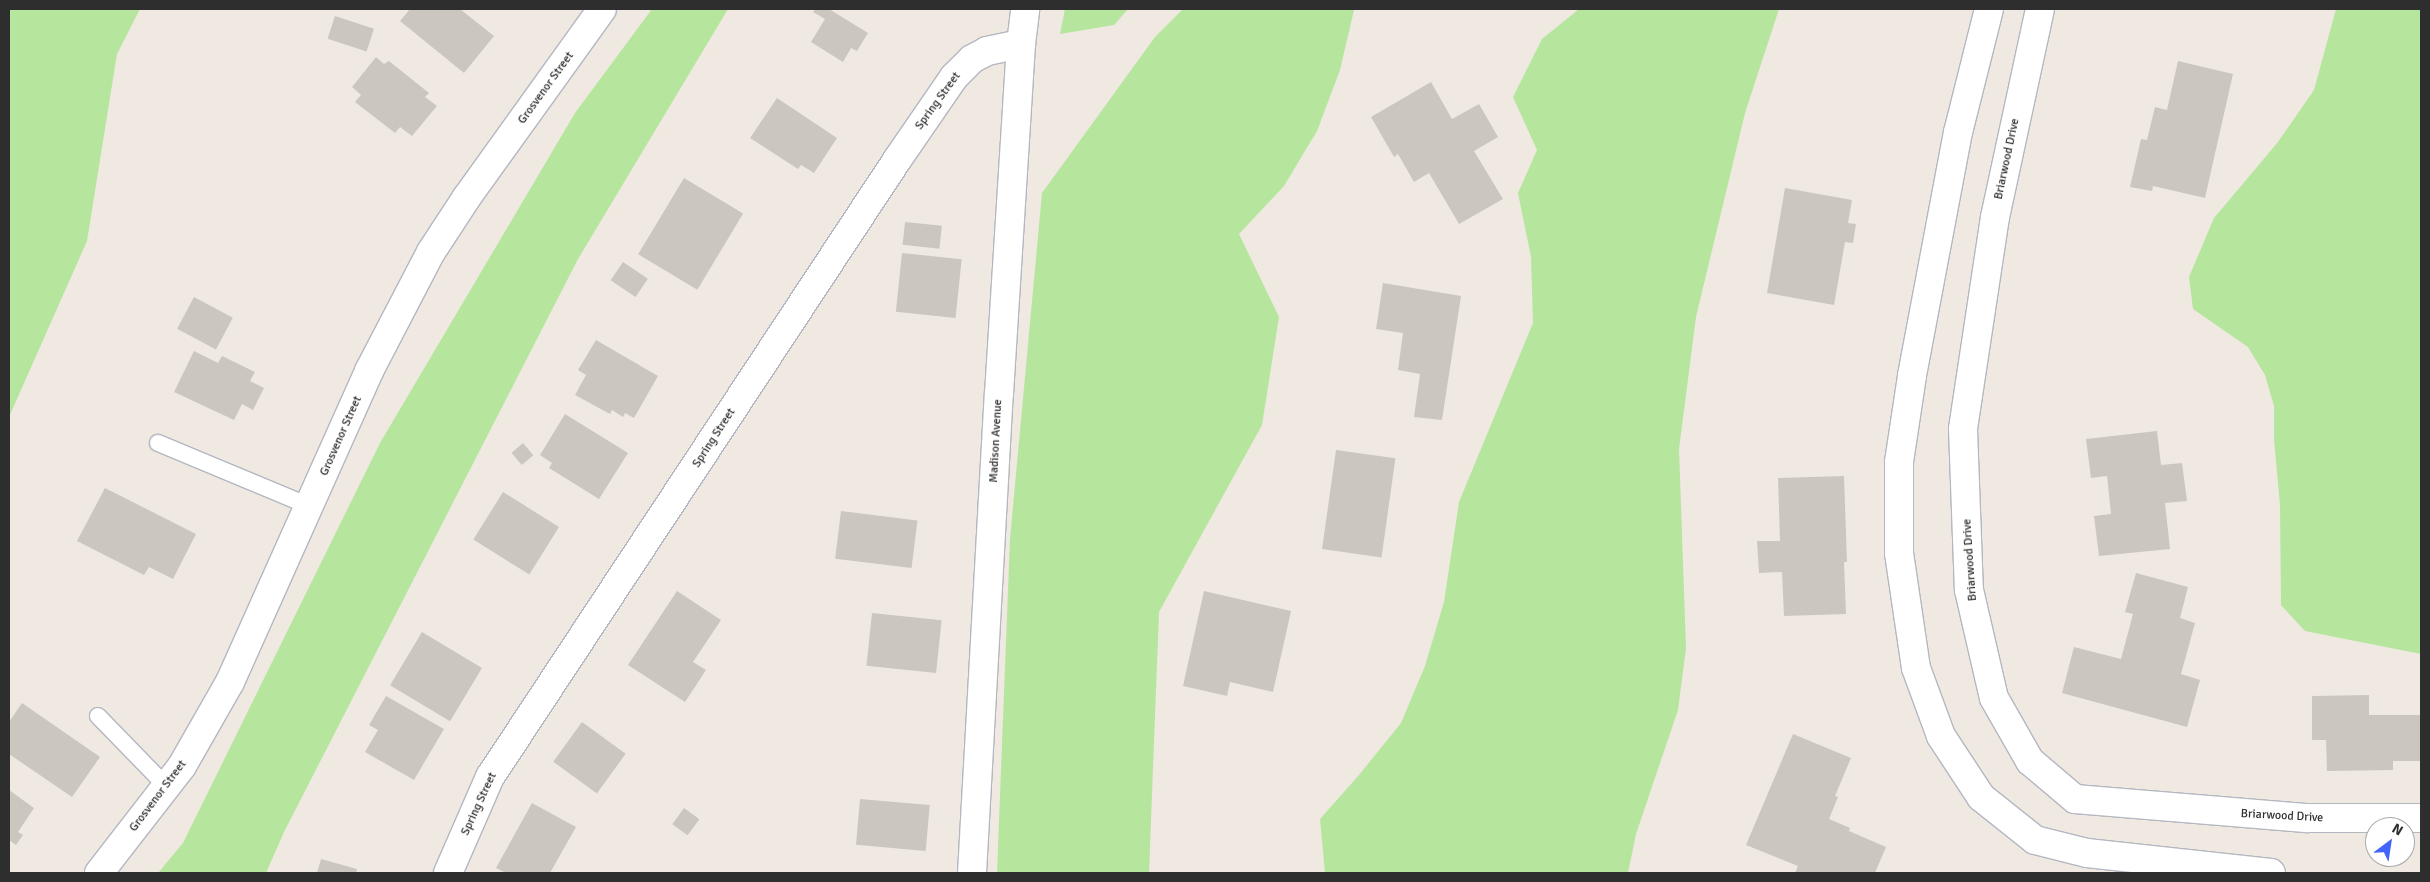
<!DOCTYPE html>
<style>
body{margin:0}
#map{position:relative;width:2430px;height:882px;overflow:hidden;background:#efe9e1;font-family:Signika,sans-serif}
div>[style]{position:absolute}
.green>*{inset:0;background:#b6e59e}
.building>*{inset:0;background:#cbc7bf;transform-origin:0 0}
.roads{filter:drop-shadow(1px 0 #b4b7c1) drop-shadow(-1px 0 #b4b7c1) drop-shadow(0 1px #b4b7c1) drop-shadow(0 -1px #b4b7c1)}
.service>*{height:16px;margin:-8px;padding:0 8px;transform-origin:8px;border-radius:8px;background:#fff}
.minor>*{height:28px;margin:-14px;padding:0 14px;transform-origin:14px;border-radius:14px;background:#fff}
span{translate:-50% -50%;white-space:nowrap;text-align:center;line-height:1.15;-webkit-text-stroke:4.5px #fff;paint-order:stroke}
.street-label{font-size:12px;color:#2e2e2e}
.frame{position:absolute;inset:0;border:10px solid #2e2e2e;pointer-events:none}
.north{position:absolute;left:2365px;top:817px;width:50px;height:50px;box-sizing:border-box;background:#fff;border:1px solid #ababab;border-radius:50%;rotate:31deg;font-size:14px;font-weight:700;line-height:20px;text-align:center;color:#2e2e2e}
.north::after{content:'';display:block;margin:auto;width:18px;height:22px;background:#4264fb;clip-path:polygon(50% 0,100% 100%,50% 72%,0 100%)}
</style>
<div id="map">
<div class="green">
<i style="clip-path:polygon(9px 9px,140px 9px,117px 54px,87px 241px,9px 417px)"></i>
<i style="clip-path:polygon(652px 9px,728px 9px,578px 259px,284px 832px,266px 873px,158px 873px,183px 843px,380px 443px,575px 113px)"></i>
<i style="clip-path:polygon(1065px 9px,1128px 9px,1114px 25px,1060px 34px)"></i>
<i style="clip-path:polygon(1183px 9px,1354px 10px,1340px 70px,1317px 131px,1284px 186px,1239px 234px,1279px 317px,1262px 425px,1159px 612px,1149px 873px,997px 873px,1010px 539px,1042px 193px,1155px 37px)"></i>
<i style="clip-path:polygon(1579px 9px,1779px 9px,1745px 113px,1696px 317px,1679px 449px,1686px 648px,1678px 710px,1636px 834px,1628px 873px,1325px 873px,1320px 819px,1359px 775px,1401px 723px,1425px 666px,1444px 602px,1459px 502px,1533px 323px,1531px 257px,1518px 193px,1537px 150px,1513px 97px,1542px 39px)"></i>
<i style="clip-path:polygon(2336px 9px,2421px 9px,2421px 654px,2305px 631px,2281px 605px,2280px 505px,2274px 439px,2274px 406px,2265px 375px,2248px 347px,2193px 309px,2189px 277px,2214px 218px,2278px 142px,2314px 90px)"></i>
</div>
<div class="building">
<i style="clip-path:polygon(410px 9px,460px 9px,494px 36px,464px 73px,400px 21px)"></i>
<i style="clip-path:polygon(815px 9px,829px 9px,868px 33px,857px 51px,851px 48px,843px 62px,811px 42px,825px 19px,813px 12px)"></i>
<i style="left:335px;top:16px;width:41px;height:24px;rotate:18deg"></i>
<i style="clip-path:polygon(376px 57px,384px 64px,389px 61px,429px 93px,425px 97px,437px 106px,412px 136px,400px 127px,395px 133px,355px 102px,361px 95px,352px 87px)"></i>
<i style="clip-path:polygon(2178px 61px,2233px 74px,2205px 198px,2153px 186px,2152px 191px,2130px 187px,2141px 139px,2147px 140px,2155px 107px,2167px 110px)"></i>
<i style="clip-path:polygon(1431px 82px,1452px 119px,1479px 104px,1498px 137px,1474px 151px,1503px 199px,1459px 224px,1429px 173px,1414px 182px,1398px 154px,1394px 157px,1371px 117px)"></i>
<i style="clip-path:polygon(777px 98px,837px 138px,814px 173px,801px 165px,798px 169px,750px 138px)"></i>
<i style="left:684px;top:178px;width:69px;height:89px;rotate:31deg"></i>
<i style="clip-path:polygon(1785px 188px,1852px 200px,1848px 223px,1856px 224px,1853px 243px,1845px 242px,1834px 305px,1767px 293px)"></i>
<i style="left:905px;top:222px;width:37px;height:23px;rotate:6deg"></i>
<i style="left:902px;top:253px;width:60px;height:59px;rotate:6deg"></i>
<i style="left:623px;top:262px;width:30px;height:22px;rotate:34deg"></i>
<i style="clip-path:polygon(1383px 283px,1461px 296px,1442px 420px,1414px 417px,1420px 374px,1398px 370px,1403px 333px,1376px 329px)"></i>
<i style="left:194px;top:297px;width:44px;height:36px;rotate:28deg"></i>
<i style="clip-path:polygon(596px 340px,658px 376px,634px 418px,625px 413px,623px 417px,612px 410px,610px 414px,575px 395px,586px 375px,578px 370px)"></i>
<i style="clip-path:polygon(194px 351px,218px 363px,222px 356px,255px 372px,250px 381px,264px 388px,253px 410px,242px 404px,234px 420px,174px 392px)"></i>
<i style="clip-path:polygon(565px 414px,628px 453px,599px 499px,549px 468px,552px 463px,540px 455px)"></i>
<i style="clip-path:polygon(2157px 431px,2161px 465px,2182px 463px,2187px 501px,2165px 503px,2170px 549px,2099px 556px,2094px 516px,2111px 514px,2107px 476px,2091px 478px,2086px 439px)"></i>
<i style="left:523px;top:443px;width:16px;height:15px;rotate:50deg"></i>
<i style="left:1336px;top:450px;width:60px;height:100px;rotate:8deg"></i>
<i style="clip-path:polygon(1844px 476px,1847px 562px,1844px 562px,1846px 614px,1784px 616px,1782px 572px,1759px 573px,1757px 541px,1780px 541px,1778px 478px)"></i>
<i style="clip-path:polygon(105px 488px,196px 534px,173px 579px,149px 567px,144px 575px,77px 541px)"></i>
<i style="left:503px;top:492px;width:66px;height:56px;rotate:32deg"></i>
<i style="left:841px;top:511px;width:77px;height:48px;rotate:7deg"></i>
<i style="clip-path:polygon(2136px 573px,2188px 587px,2180px 618px,2195px 623px,2181px 674px,2200px 680px,2187px 727px,2062px 693px,2074px 647px,2121px 659px,2133px 614px,2125px 612px)"></i>
<i style="clip-path:polygon(677px 591px,721px 620px,693px 662px,706px 670px,685px 702px,628px 665px)"></i>
<i style="clip-path:polygon(1204px 591px,1291px 611px,1273px 692px,1230px 682px,1227px 696px,1183px 686px)"></i>
<i style="left:872px;top:613px;width:70px;height:53px;rotate:6deg"></i>
<i style="left:422px;top:632px;width:70px;height:62px;rotate:31deg"></i>
<i style="clip-path:polygon(2369px 695px,2369px 715px,2421px 715px,2421px 761px,2393px 761px,2393px 770px,2327px 771px,2326px 740px,2312px 740px,2312px 696px)"></i>
<i style="clip-path:polygon(386px 696px,444px 729px,414px 780px,365px 752px,378px 730px,369px 725px)"></i>
<i style="clip-path:polygon(22px 703px,100px 757px,72px 797px,9px 754px,9px 722px)"></i>
<i style="left:582px;top:722px;width:54px;height:49px;rotate:36deg"></i>
<i style="clip-path:polygon(1793px 734px,1851px 758px,1835px 796px,1838px 797px,1829px 819px,1850px 828px,1849px 831px,1886px 847px,1875px 873px,1795px 873px,1798px 866px,1746px 845px)"></i>
<i style="clip-path:polygon(9px 790px,34px 808px,18px 832px,23px 835px,16px 845px,9px 840px)"></i>
<i style="left:860px;top:799px;width:70px;height:46px;rotate:5deg"></i>
<i style="clip-path:polygon(532px 803px,576px 827px,550px 873px,506px 873px,496px 868px)"></i>
<i style="left:684px;top:808px;width:19px;height:20px;rotate:36deg"></i>
<i style="clip-path:polygon(321px 859px,357px 869px,356px 873px,317px 873px)"></i>
</div>
<div class="roads">
<div class="service">
<i style="left:158px;top:443px;width:164px;rotate:22.6deg"></i>
<i style="left:98px;top:716px;width:98px;rotate:45.8deg"></i>
</div>
<div class="minor">
<i style="left:1989px;top:9px;width:127px;rotate:104.1deg"></i>
<i style="left:1958px;top:132px;width:248px;rotate:100.7deg"></i>
<i style="left:1912px;top:376px;width:87px;rotate:98.6deg"></i>
<i style="left:1899px;top:462px;width:91px;rotate:90deg"></i>
<i style="left:1899px;top:553px;width:116px;rotate:81.6deg"></i>
<i style="left:1916px;top:668px;width:72px;rotate:69.8deg"></i>
<i style="left:1941px;top:736px;width:73px;rotate:56.7deg"></i>
<i style="left:1981px;top:797px;width:69px;rotate:38.5deg"></i>
<i style="left:2035px;top:840px;width:54px;rotate:14deg"></i>
<i style="left:2087px;top:853px;width:185px;rotate:6.2deg"></i>
<i style="left:2040px;top:9px;width:213px;rotate:102.2deg"></i>
<i style="left:1995px;top:217px;width:214px;rotate:98.6deg"></i>
<i style="left:1963px;top:429px;width:161px;rotate:87.9deg"></i>
<i style="left:1969px;top:590px;width:111px;rotate:77deg"></i>
<i style="left:1994px;top:698px;width:73px;rotate:60.3deg"></i>
<i style="left:2030px;top:761px;width:59px;rotate:40.2deg"></i>
<i style="left:2075px;top:799px;width:234px;rotate:4.7deg"></i>
<i style="left:2308px;top:818px;width:113px"></i>
<i style="left:99px;top:873px;width:135px;rotate:-52.2deg"></i>
<i style="left:182px;top:766px;width:97px;rotate:-60.3deg"></i>
<i style="left:230px;top:682px;width:341px;rotate:-65.9deg"></i>
<i style="left:369px;top:371px;width:134px;rotate:-62.5deg"></i>
<i style="left:431px;top:252px;width:66px;rotate:-56.8deg"></i>
<i style="left:467px;top:197px;width:231px;rotate:-54.3deg"></i>
<i style="left:448px;top:873px;width:105px;rotate:-66.4deg"></i>
<i style="left:490px;top:777px;width:739px;rotate:-56.59deg"></i>
<i style="left:897px;top:160px;width:101px;rotate:-55.5deg"></i>
<i style="left:954px;top:77px;width:25px;rotate:-45deg"></i>
<i style="left:972px;top:59px;width:17px;rotate:-28deg"></i>
<i style="left:987px;top:51px;width:35px;rotate:-12deg"></i>
<i style="left:972px;top:873px;width:480px;rotate:-86.8deg"></i>
<i style="left:999px;top:394px;width:351px;rotate:-86.4deg"></i>
<i style="left:1021px;top:44px;width:35px;rotate:-83deg"></i>
</div>
</div>
<div class="street-label">
<span style="left:546px;top:88px;rotate:-54deg">Grosvenor Street</span>
<span style="left:938px;top:101px;rotate:-54deg">Spring Street</span>
<span style="left:2007px;top:159px;rotate:-78deg">Briarwood Drive</span>
<span style="left:341px;top:436px;rotate:-66deg">Grosvenor Street</span>
<span style="left:714px;top:438px;rotate:-57deg">Spring Street</span>
<span style="left:996px;top:441px;rotate:-87deg">Madison Avenue</span>
<span style="left:1970px;top:560px;rotate:-94deg">Briarwood Drive</span>
<span style="left:158px;top:796px;rotate:-53deg">Grosvenor Street</span>
<span style="left:479px;top:804px;rotate:-65deg">Spring Street</span>
<span style="left:2282px;top:816px;rotate:3deg">Briarwood Drive</span>
</div>
<div class="frame"></div>
<div class="north">N</div>
</div>
